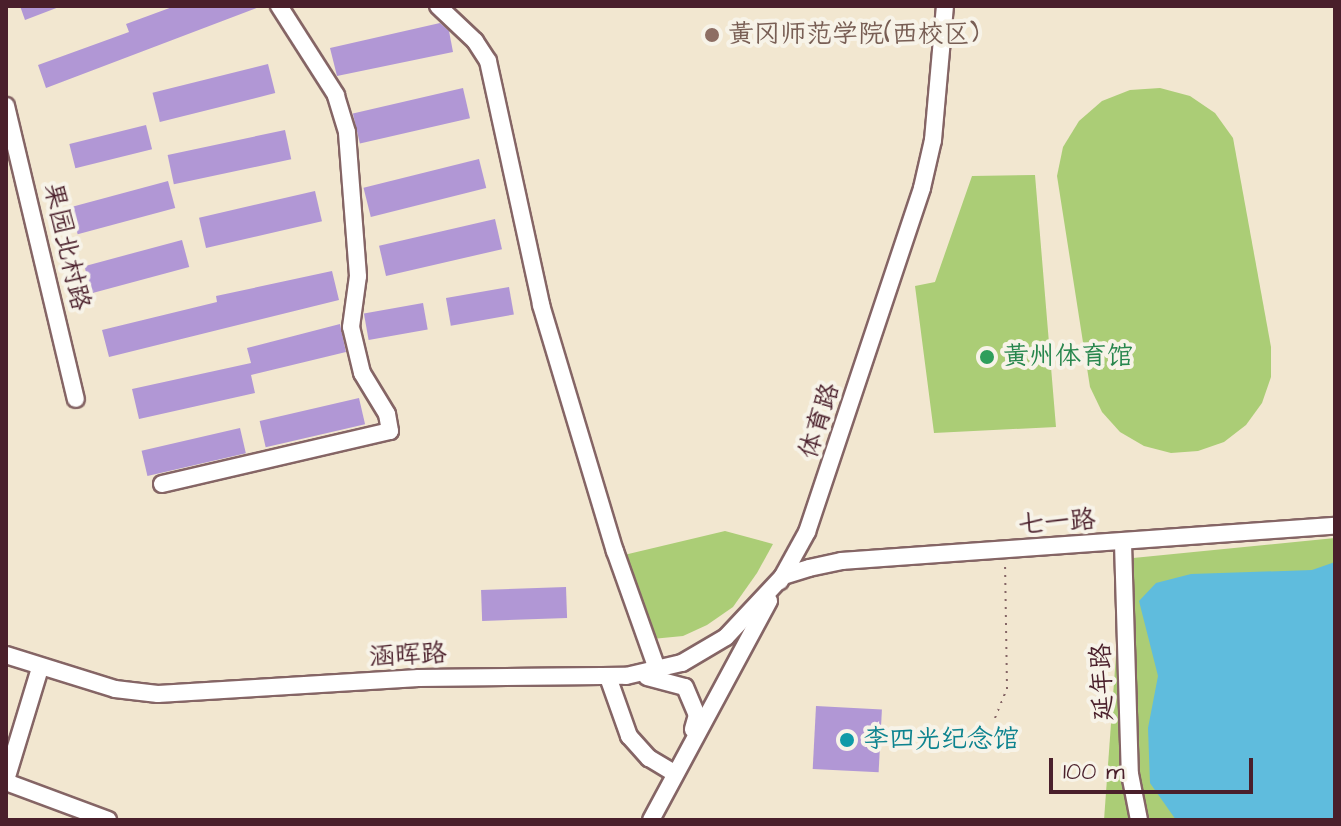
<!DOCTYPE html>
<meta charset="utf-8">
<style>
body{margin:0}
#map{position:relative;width:1341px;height:826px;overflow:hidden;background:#f2e7d0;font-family:"Architects Daughter","LXGW WenKai TC",sans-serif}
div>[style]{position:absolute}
.green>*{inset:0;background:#abcd76}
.water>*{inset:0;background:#5fbcdd}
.building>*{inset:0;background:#b197d5;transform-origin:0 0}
.path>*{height:2px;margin-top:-1px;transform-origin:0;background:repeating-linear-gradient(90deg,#856565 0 2px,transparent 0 8px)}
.roads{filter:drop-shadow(2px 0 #856565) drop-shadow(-2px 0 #856565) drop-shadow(0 2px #856565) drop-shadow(0 -2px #856565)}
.minor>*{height:16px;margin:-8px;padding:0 8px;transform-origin:8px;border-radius:8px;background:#fff}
.dots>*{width:22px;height:22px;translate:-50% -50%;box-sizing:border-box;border:4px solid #f7f3e8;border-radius:50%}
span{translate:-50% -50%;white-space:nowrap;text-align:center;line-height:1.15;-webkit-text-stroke:8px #f7f3e8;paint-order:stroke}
.education-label{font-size:26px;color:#785e54}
.left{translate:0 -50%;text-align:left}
.street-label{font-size:26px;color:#4a1f2b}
.leisure-label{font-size:26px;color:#27864d}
.culture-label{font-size:26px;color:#0d838f}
.frame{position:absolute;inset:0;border:8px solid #4a1f2b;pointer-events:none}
.scale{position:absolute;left:1049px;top:758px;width:204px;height:36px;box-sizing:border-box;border:4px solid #4a1f2b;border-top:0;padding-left:10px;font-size:24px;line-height:28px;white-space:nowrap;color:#4a1f2b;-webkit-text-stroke:6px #f7f3e8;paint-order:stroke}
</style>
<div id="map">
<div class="green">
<i style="clip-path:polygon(1160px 88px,1190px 96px,1215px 113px,1233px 138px,1271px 347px,1271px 377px,1262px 403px,1246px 425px,1224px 442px,1198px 451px,1171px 453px,1144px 446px,1120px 432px,1102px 412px,1090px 387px,1057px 176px,1063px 147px,1079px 121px,1102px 101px,1130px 90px)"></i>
<i style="clip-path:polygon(1035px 175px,1056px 427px,934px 433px,915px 286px,935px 282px,972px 176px)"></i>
<i style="clip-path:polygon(725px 531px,773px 544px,757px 573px,733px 607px,707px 625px,683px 636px,652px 639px,624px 555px)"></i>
<i style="clip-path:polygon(1335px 538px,1335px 820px,1104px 820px,1123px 559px)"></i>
</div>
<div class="water">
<i style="clip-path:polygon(1335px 562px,1335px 820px,1176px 820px,1150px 783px,1148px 728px,1158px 676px,1139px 601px,1156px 583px,1191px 574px,1312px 570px)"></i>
</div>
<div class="building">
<i style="clip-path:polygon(20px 6px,59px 6px,59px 7px,25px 20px)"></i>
<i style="clip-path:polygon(175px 6px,259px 7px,46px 88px,38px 65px,129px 32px,126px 24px)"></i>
<i style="clip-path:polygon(440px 23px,449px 31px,453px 52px,337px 76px,330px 48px)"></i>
<i style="left:268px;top:64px;width:30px;height:119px;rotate:76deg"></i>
<i style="left:463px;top:88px;width:31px;height:113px;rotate:77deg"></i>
<i style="left:146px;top:125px;width:25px;height:79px;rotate:76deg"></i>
<i style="left:285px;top:130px;width:30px;height:120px;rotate:78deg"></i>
<i style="left:479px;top:159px;width:30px;height:119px;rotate:76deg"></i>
<i style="left:168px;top:181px;width:28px;height:101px;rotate:75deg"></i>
<i style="left:315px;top:191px;width:31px;height:119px;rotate:77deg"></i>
<i style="left:495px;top:219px;width:31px;height:119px;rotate:77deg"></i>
<i style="left:182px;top:240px;width:28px;height:101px;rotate:75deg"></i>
<i style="clip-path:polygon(332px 271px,339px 300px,109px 357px,102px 330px,217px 302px,216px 296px)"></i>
<i style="left:509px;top:287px;width:28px;height:64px;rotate:80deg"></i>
<i style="left:423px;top:303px;width:27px;height:60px;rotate:80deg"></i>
<i style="clip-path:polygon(340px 324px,346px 352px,251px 375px,255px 393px,139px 419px,132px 389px,251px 363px,247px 348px)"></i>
<i style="left:359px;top:398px;width:27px;height:102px;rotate:77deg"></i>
<i style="left:240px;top:428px;width:26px;height:101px;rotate:77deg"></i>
<i style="left:566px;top:587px;width:31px;height:85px;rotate:88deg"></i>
<i style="left:816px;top:706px;width:66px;height:63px;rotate:3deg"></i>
</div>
<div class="path">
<i style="left:995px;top:718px;width:31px;rotate:-68deg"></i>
<i style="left:1007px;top:689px;width:126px;rotate:-90.9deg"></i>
</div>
<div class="roads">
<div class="minor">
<i style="left:438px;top:6px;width:51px;rotate:43.4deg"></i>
<i style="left:475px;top:41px;width:24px;rotate:57deg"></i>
<i style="left:488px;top:61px;width:250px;rotate:77.7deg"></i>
<i style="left:541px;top:305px;width:257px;rotate:73.3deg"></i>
<i style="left:615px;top:551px;width:125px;rotate:70.4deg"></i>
<i style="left:6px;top:106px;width:301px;rotate:76.6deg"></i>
<i style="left:162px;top:484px;width:234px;rotate:-13.1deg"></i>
<i style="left:390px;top:431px;width:17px;rotate:-100deg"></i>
<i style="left:387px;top:414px;width:48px;rotate:-121.4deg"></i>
<i style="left:362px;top:373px;width:47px;rotate:-103.4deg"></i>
<i style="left:351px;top:327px;width:51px;rotate:-82.2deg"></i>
<i style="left:358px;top:276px;width:144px;rotate:-94.4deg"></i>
<i style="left:347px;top:132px;width:39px;rotate:-107deg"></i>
<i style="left:336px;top:95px;width:106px;rotate:-122.6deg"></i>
<i style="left:1123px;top:543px;width:231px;rotate:88.3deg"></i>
<i style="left:1130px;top:774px;width:47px;rotate:78.9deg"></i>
<i style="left:780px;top:581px;width:56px;rotate:-61.1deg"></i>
<i style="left:807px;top:532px;width:363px;rotate:-71.5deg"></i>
<i style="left:922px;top:188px;width:49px;rotate:-77.1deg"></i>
<i style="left:933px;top:140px;width:135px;rotate:-84.9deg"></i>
<i style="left:6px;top:655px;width:114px;rotate:17.3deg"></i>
<i style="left:115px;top:689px;width:43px;rotate:6.6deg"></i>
<i style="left:158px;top:694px;width:261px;rotate:-3.5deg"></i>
<i style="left:419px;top:678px;width:207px;rotate:-0.6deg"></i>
<i style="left:626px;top:676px;width:57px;rotate:-13.1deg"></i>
<i style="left:682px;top:663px;width:51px;rotate:-30.6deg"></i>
<i style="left:726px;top:637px;width:83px;rotate:-46.9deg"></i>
<i style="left:783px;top:576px;width:27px;rotate:-17deg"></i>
<i style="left:809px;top:568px;width:34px;rotate:-12deg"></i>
<i style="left:842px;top:561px;width:494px;rotate:-4.1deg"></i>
<i style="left:608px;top:677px;width:63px;rotate:70.4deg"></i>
<i style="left:629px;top:736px;width:30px;rotate:48deg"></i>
<i style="left:649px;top:758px;width:29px;rotate:31deg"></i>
<i style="left:647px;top:677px;width:39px;rotate:15deg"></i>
<i style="left:685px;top:687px;width:30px;rotate:67deg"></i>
<i style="left:697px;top:715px;width:15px;rotate:106deg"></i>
<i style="left:6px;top:780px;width:117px;rotate:-73.1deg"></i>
<i style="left:6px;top:782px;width:109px;rotate:20.4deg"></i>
<i style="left:651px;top:820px;width:249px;rotate:-61.7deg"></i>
</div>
</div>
<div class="dots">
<i style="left:712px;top:35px;background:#8d6e63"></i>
<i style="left:987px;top:357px;background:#2e9e5b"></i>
<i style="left:847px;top:740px;background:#0f9aa8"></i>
</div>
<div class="education-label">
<span class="left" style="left:728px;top:35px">黄冈师范学院(西校区)</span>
</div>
<div class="street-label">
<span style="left:66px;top:247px;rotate:77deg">果园北村路</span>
<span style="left:820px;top:421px;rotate:-72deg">体育路</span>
<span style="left:1057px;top:523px;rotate:-4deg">七一路</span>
<span style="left:408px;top:656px;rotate:-3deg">涵晖路</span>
<span style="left:1103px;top:682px;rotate:-92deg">延年路</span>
</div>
<div class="leisure-label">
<span class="left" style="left:1003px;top:357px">黄州体育馆</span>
</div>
<div class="culture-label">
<span class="left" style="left:863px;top:740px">李四光纪念馆</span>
</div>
<div class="frame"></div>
<div class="scale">100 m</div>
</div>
